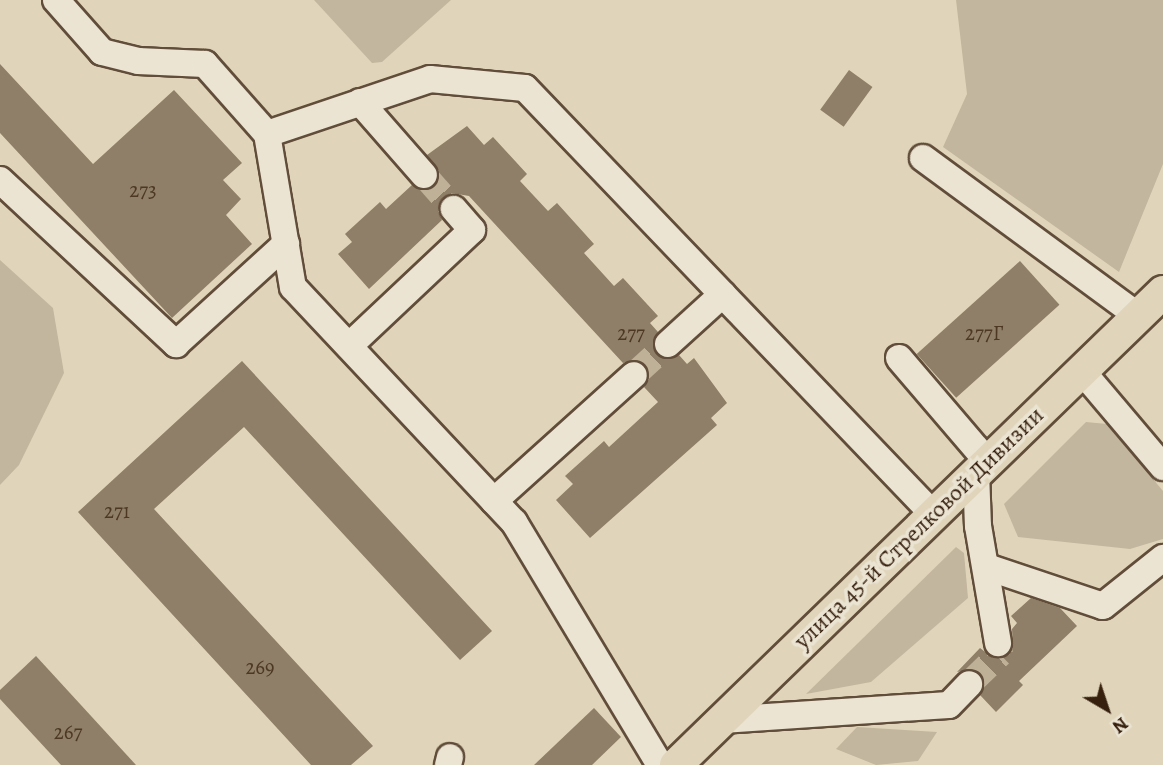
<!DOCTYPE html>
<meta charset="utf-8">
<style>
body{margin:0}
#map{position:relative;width:1163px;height:765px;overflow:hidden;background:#e0d5bb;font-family:Alegreya,serif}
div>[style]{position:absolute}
.green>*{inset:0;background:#c3b69e}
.building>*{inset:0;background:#8f7e68;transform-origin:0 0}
.minor-tunnel>*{height:26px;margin-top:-13px;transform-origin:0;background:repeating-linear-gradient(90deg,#beb198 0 26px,transparent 0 39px)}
.roads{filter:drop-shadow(2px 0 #614d39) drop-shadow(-2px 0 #614d39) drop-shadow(0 2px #614d39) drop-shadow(0 -2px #614d39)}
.minor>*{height:26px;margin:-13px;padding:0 13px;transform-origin:13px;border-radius:13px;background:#ebe4d3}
.major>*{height:32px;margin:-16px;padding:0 16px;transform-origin:16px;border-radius:16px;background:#e0d5bb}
span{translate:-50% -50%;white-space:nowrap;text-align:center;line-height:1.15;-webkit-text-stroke:7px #ebe4d3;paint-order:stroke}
.number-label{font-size:21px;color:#4d3824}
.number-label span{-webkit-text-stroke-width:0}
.street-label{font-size:24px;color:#37200e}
.north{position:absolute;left:1072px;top:674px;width:70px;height:70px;-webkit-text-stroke:5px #ebe4d3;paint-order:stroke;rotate:141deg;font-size:19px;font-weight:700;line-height:28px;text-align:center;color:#37200e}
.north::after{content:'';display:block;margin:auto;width:24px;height:32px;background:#37200e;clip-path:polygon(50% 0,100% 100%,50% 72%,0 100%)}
</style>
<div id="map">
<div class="green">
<i style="clip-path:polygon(314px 0,451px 0,382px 62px,372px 63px)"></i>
<i style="clip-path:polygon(956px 0,1163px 0,1163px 164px,1119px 272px,943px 147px,967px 94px)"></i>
<i style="clip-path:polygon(0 260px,53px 308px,64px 373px,19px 465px,0 485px)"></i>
<i style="clip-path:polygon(1086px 422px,1107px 424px,1163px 491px,1163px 539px,1130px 549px,1018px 537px,1004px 504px)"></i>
<i style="clip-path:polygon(956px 547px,964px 553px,968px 598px,871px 682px,806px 694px)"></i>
<i style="clip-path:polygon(857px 727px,937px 732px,918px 761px,876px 765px,836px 749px)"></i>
</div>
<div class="building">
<i style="clip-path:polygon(0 64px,93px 164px,174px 90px,242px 163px,223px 180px,241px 199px,226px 215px,252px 244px,172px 318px,0 133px)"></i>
<i style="left:849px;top:70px;width:29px;height:49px;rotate:36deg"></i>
<i style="clip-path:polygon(467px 126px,484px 145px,493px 137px,527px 174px,520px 181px,548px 211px,557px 203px,594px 244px,584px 253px,614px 286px,623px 278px,658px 316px,650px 323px,658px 332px,653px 347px,657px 355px,671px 359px,679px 355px,687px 364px,694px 358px,727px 403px,711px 418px,717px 425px,590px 538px,556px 500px,573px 484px,565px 476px,604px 441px,609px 447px,658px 402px,644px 387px,649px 379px,646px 365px,638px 360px,623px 363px,469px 196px,452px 193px,443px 198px,438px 211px,442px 220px,369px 289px,338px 254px,352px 242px,345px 234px,380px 202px,386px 209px,412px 185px,426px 190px,435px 186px,439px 171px,427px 155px)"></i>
<i style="left:1020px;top:261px;width:59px;height:139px;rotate:48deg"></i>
<i style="clip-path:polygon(242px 361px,492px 631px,460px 660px,244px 427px,154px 509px,373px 746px,351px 765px,311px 765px,78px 512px)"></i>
<i style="clip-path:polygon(1031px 598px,1060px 608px,1077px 626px,1019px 681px,1023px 685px,996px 712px,980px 695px,984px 687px,980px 673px,972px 669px,957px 672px,980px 648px,993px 658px,1009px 655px,1013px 648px,1012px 629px,1017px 623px,1011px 616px)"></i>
<i style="clip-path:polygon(36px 656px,136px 765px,61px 765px,0 699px,0 690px)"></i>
<i style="clip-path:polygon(594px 708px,621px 737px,592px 765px,534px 765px)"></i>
</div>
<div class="minor-tunnel">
<i style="left:424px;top:175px;width:45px;rotate:48.6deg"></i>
<i style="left:634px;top:375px;width:46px;rotate:-42.4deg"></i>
<i style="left:969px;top:684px;width:43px;rotate:-44.1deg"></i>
<i style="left:1000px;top:654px;width:11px;rotate:-100deg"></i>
</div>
<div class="roads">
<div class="minor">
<i style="left:56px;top:0;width:69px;rotate:48.5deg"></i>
<i style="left:102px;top:52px;width:37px;rotate:14deg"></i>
<i style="left:138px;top:61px;width:67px;rotate:2.6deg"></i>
<i style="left:205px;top:64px;width:94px;rotate:48.5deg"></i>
<i style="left:267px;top:134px;width:155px;rotate:80.4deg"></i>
<i style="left:293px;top:287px;width:323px;rotate:46.8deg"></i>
<i style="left:514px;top:522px;width:283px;rotate:59deg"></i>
<i style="left:360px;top:102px;width:97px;rotate:48.8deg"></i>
<i style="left:267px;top:134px;width:172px;rotate:-18.6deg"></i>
<i style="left:430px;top:79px;width:95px;rotate:5.4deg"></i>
<i style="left:525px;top:88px;width:590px;rotate:46.24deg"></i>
<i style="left:923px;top:158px;width:265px;rotate:36.3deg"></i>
<i style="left:0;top:180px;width:241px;rotate:43deg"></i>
<i style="left:176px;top:344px;width:149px;rotate:-42.3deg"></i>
<i style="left:668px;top:344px;width:74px;rotate:-42.3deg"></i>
<i style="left:349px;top:346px;width:169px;rotate:-43.3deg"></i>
<i style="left:472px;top:230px;width:28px;rotate:-131deg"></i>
<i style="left:899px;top:358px;width:135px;rotate:49.5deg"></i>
<i style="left:1081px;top:370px;width:127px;rotate:49.8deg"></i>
<i style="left:976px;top:472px;width:54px;rotate:87.9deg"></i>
<i style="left:978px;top:526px;width:119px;rotate:80.3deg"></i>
<i style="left:494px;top:501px;width:188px;rotate:-42deg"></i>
<i style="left:987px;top:567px;width:122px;rotate:18.6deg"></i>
<i style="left:1103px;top:606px;width:77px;rotate:-38.7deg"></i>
<i style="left:722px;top:720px;width:227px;rotate:-3.8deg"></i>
<i style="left:949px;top:705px;width:29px;rotate:-46deg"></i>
<i style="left:448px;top:765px;width:8px;rotate:-76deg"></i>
</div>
<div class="major">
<i style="left:676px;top:765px;width:679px;rotate:-44.16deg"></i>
</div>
</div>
<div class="number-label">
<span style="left:143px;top:190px">273</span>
<span style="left:631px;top:333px">277</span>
<span style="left:984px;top:333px">277Г</span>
<span style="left:117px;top:511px">271</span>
<span style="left:260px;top:667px">269</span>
<span style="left:68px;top:732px">267</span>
</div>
<div class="street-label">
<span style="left:919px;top:528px;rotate:-44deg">улица 45-й Стрелковой Дивизии</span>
</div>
<div class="north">N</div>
</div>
